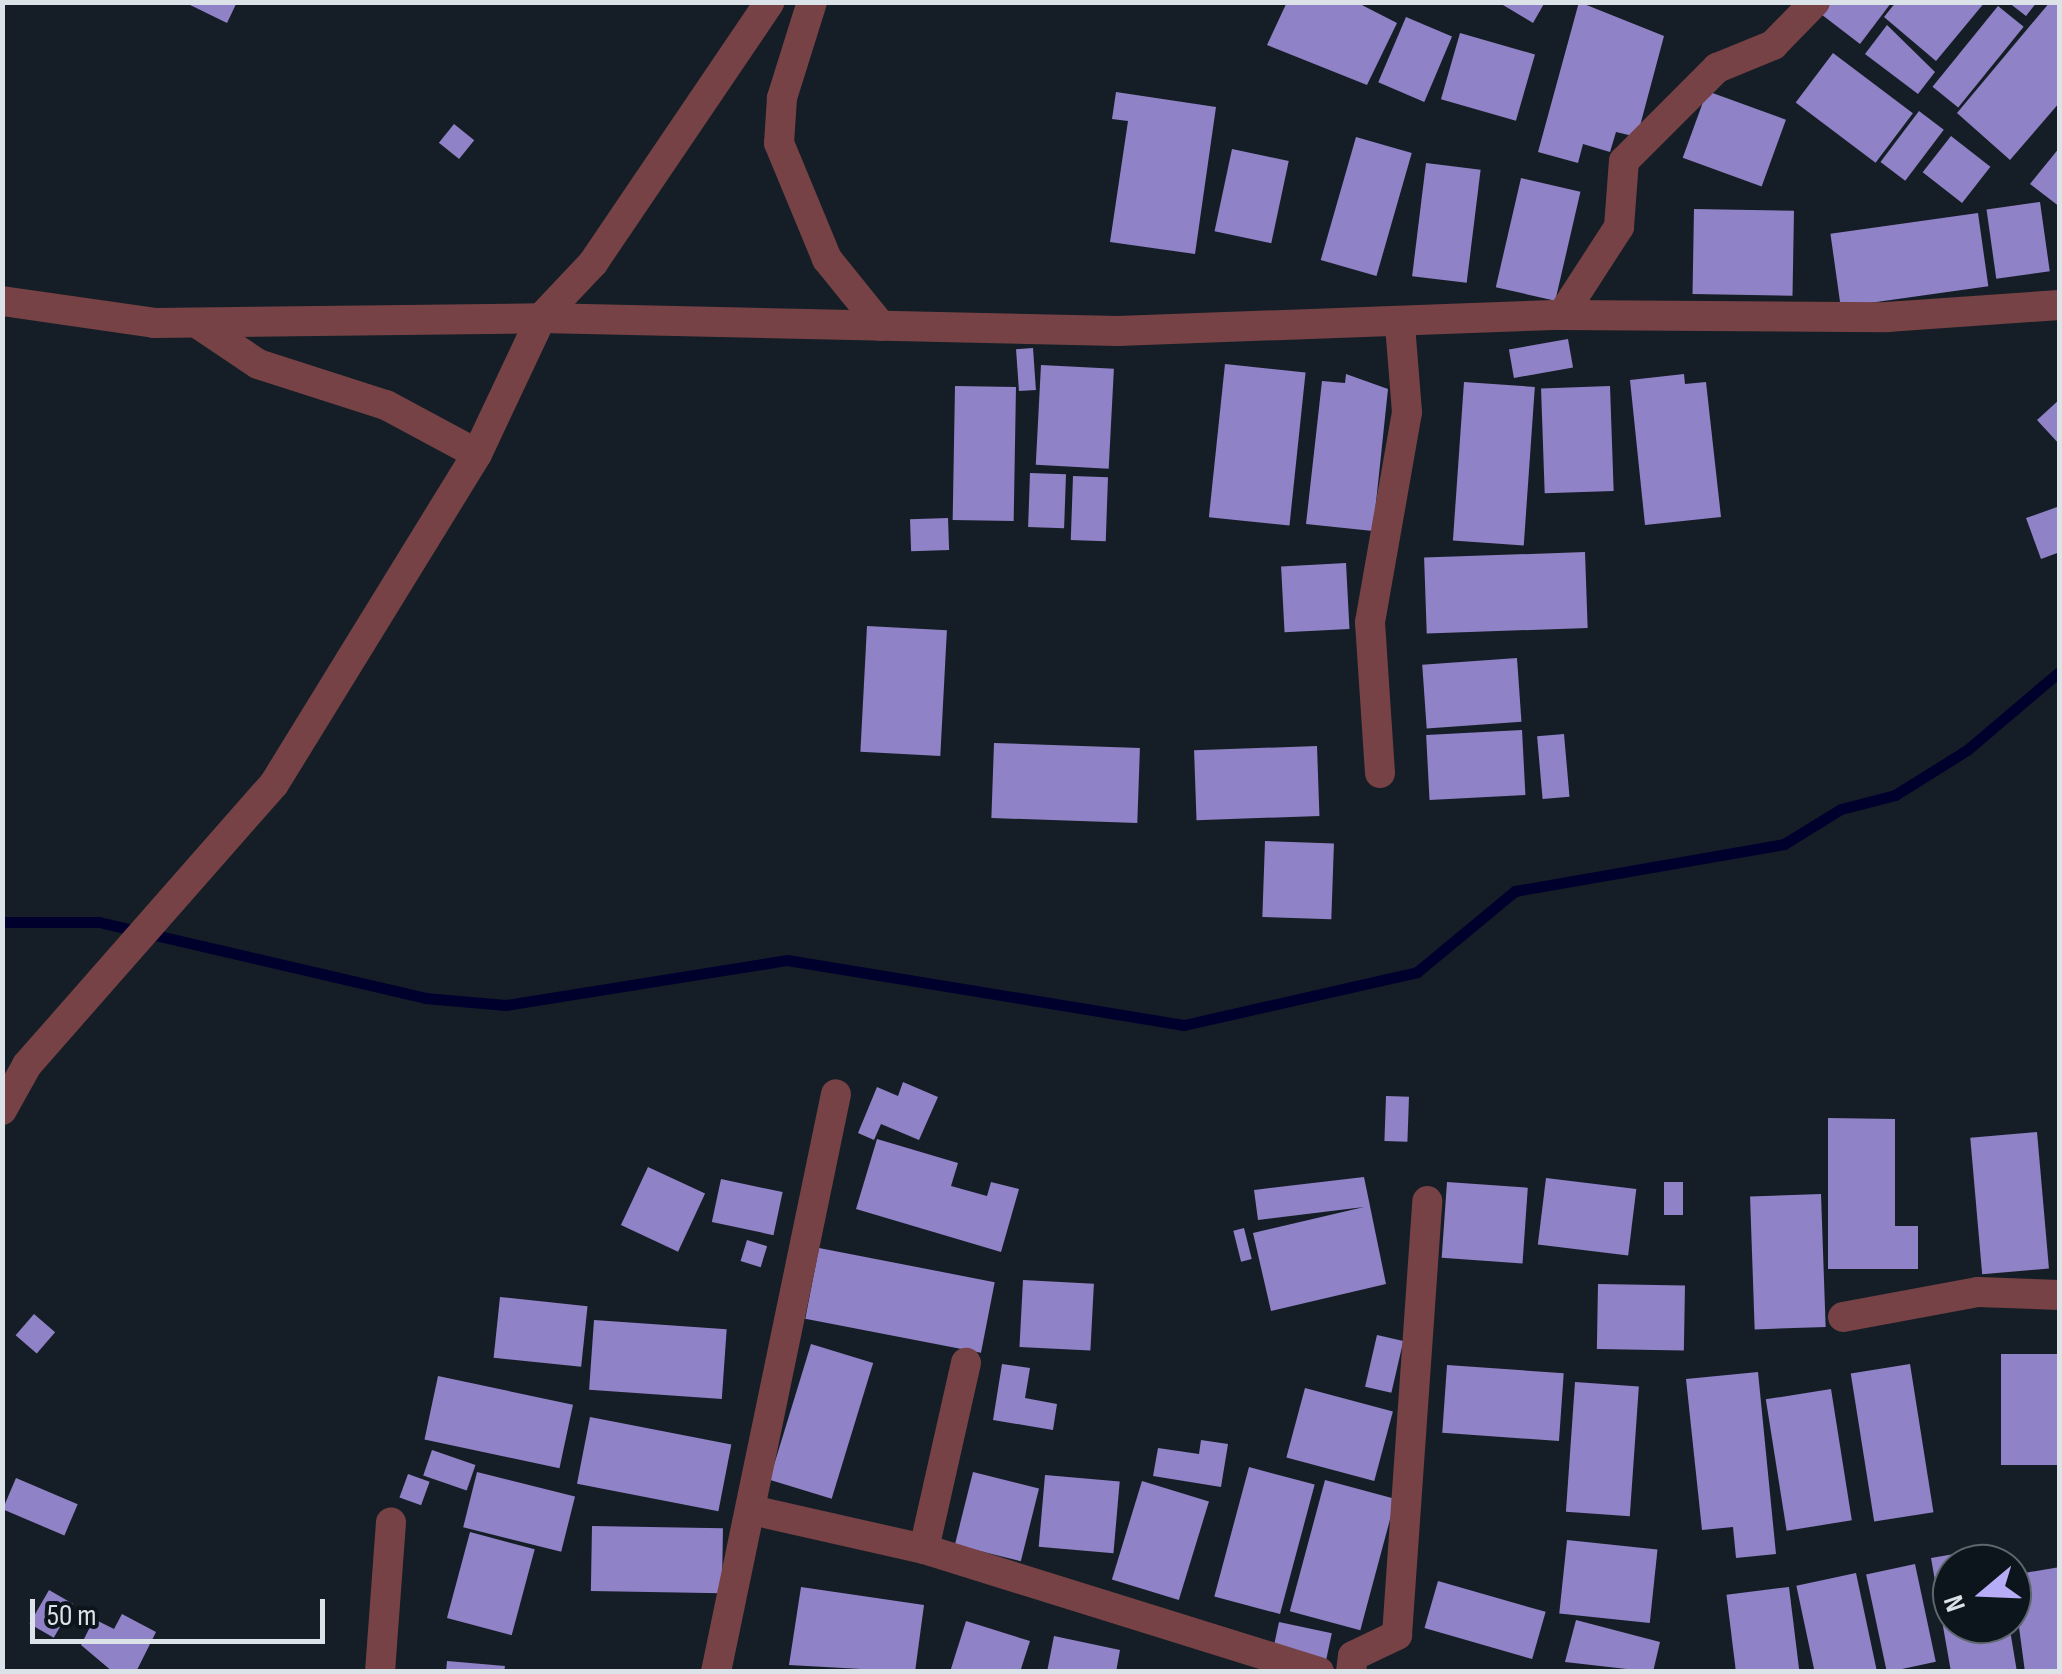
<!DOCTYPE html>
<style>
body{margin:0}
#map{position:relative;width:2062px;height:1674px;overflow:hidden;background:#151e26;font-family:"Sofia Sans Condensed",sans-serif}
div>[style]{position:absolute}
.stream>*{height:11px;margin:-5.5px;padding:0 5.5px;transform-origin:5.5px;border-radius:5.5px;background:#00002d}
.building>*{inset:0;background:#9082c6;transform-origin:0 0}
.street>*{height:30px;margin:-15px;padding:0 15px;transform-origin:15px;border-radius:15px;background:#764245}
span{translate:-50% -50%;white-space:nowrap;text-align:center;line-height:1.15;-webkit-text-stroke:10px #0c151c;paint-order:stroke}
.frame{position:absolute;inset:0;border:5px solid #dce3e8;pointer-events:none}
.north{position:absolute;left:1932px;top:1544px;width:100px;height:100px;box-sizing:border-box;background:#0c151c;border:2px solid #5f676e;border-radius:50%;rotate:251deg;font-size:28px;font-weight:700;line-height:40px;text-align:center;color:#dce3e8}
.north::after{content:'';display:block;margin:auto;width:35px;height:45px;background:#b6acf8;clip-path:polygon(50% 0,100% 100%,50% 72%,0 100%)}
.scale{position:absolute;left:30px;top:1599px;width:295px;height:45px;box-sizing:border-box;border:5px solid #dce3e8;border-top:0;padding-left:12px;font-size:30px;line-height:35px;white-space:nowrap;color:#dce3e8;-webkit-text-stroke:8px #0c151c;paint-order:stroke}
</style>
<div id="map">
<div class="stream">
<i style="left:2px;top:922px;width:97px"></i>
<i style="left:99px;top:922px;width:335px;rotate:13.1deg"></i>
<i style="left:425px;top:998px;width:81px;rotate:4.9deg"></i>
<i style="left:506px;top:1005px;width:285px;rotate:-9.1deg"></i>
<i style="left:787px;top:960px;width:402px;rotate:9.3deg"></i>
<i style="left:1184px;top:1025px;width:239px;rotate:-12.8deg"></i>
<i style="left:1417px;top:972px;width:127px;rotate:-39.6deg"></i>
<i style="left:1515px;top:891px;width:273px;rotate:-9.9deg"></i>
<i style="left:1784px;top:844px;width:67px;rotate:-31.6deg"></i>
<i style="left:1841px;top:809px;width:56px;rotate:-14.5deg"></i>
<i style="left:1895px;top:795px;width:85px;rotate:-32deg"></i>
<i style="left:1967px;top:750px;width:122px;rotate:-40.3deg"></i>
</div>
<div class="building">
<i style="clip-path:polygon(184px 2px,237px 2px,227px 23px)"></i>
<i style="clip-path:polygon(1287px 2px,1356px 2px,1397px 23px,1367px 85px,1267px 45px)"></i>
<i style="clip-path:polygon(1498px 2px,1545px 2px,1533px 23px)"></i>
<i style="clip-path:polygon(1579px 2px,1664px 36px,1637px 137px,1616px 132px,1610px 152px,1583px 144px,1578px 163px,1538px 152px)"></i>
<i style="clip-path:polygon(1896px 2px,1985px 2px,1936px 61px,1884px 17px)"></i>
<i style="clip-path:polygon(2008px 2px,2037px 2px,2026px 16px)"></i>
<i style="clip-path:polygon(2050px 2px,2060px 4px,2060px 102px,2010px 160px,1957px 113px)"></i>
<i style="clip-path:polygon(1824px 3px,1891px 3px,1860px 44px,1817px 11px)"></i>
<i style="left:1998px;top:6px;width:33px;height:104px;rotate:39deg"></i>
<i style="left:1406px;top:17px;width:50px;height:71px;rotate:23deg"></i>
<i style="clip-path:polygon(1887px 25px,1935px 72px,1918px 94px,1865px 54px)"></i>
<i style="left:1460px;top:33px;width:78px;height:69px;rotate:16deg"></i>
<i style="left:1833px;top:53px;width:100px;height:62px;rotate:37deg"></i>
<i style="left:1707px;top:91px;width:84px;height:71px;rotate:20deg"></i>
<i style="clip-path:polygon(1116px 92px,1216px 107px,1195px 254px,1110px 242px,1128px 121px,1112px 119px)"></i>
<i style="left:1919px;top:111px;width:31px;height:64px;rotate:37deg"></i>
<i style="left:454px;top:124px;width:26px;height:24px;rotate:39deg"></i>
<i style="left:1951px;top:136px;width:50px;height:46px;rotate:38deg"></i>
<i style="left:1356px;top:137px;width:58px;height:128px;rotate:16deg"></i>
<i style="clip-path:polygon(2060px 147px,2060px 207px,2030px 184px)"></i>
<i style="left:1232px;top:149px;width:58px;height:84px;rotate:12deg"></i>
<i style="left:1426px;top:163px;width:55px;height:114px;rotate:7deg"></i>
<i style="left:1521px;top:178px;width:61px;height:112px;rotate:13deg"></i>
<i style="left:2040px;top:202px;width:70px;height:54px;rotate:82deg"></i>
<i style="left:1694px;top:209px;width:100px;height:85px;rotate:1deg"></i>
<i style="left:1978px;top:213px;width:74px;height:149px;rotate:82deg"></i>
<i style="left:1568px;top:339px;width:29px;height:60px;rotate:80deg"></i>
<i style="left:1033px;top:348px;width:42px;height:17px;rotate:86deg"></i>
<i style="left:1225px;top:364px;width:81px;height:154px;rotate:6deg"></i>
<i style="left:1041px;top:365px;width:73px;height:100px;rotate:3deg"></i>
<i style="clip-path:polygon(1346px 374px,1388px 389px,1373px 531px,1306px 524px,1322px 381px,1345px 383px)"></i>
<i style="clip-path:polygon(1684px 374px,1685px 384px,1706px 382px,1721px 517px,1645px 525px,1630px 380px)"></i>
<i style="left:1464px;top:382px;width:71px;height:159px;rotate:4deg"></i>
<i style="left:955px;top:386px;width:61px;height:134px;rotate:1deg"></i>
<i style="left:1610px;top:386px;width:105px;height:69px;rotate:88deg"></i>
<i style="clip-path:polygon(2060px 399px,2060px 445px,2037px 420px)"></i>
<i style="left:1030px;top:473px;width:36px;height:54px;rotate:2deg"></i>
<i style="left:1073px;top:476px;width:35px;height:64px;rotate:2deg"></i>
<i style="clip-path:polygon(2060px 506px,2060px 552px,2041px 559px,2026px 518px)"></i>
<i style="left:948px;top:518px;width:32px;height:38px;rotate:88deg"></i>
<i style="left:1585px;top:552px;width:76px;height:161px;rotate:88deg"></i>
<i style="left:1346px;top:563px;width:66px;height:65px;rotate:87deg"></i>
<i style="left:867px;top:626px;width:80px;height:126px;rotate:3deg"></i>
<i style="left:1517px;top:658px;width:64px;height:95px;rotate:86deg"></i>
<i style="left:1522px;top:730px;width:65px;height:96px;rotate:87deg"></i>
<i style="left:1564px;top:734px;width:63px;height:27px;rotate:85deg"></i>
<i style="left:994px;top:743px;width:146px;height:75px;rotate:2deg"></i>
<i style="left:1317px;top:746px;width:70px;height:123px;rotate:88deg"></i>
<i style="left:1265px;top:841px;width:69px;height:76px;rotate:2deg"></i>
<i style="clip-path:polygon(903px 1082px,938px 1097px,919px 1140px,881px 1124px,874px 1140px,858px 1133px,877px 1087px,898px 1096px)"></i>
<i style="left:1386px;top:1096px;width:23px;height:45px;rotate:2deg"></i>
<i style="clip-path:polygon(1828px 1118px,1895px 1119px,1895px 1226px,1918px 1226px,1918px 1269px,1828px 1269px)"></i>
<i style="left:2037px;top:1132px;width:137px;height:67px;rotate:85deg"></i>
<i style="clip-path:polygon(877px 1139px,958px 1163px,951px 1186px,987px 1196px,991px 1182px,1019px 1189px,1001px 1252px,856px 1209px)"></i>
<i style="left:648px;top:1167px;width:63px;height:64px;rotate:25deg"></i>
<i style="clip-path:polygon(1364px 1177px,1386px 1284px,1271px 1311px,1253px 1233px,1364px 1207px,1258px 1220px,1254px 1190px)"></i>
<i style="left:1546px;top:1178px;width:91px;height:67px;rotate:7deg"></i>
<i style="left:721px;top:1179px;width:63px;height:44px;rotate:12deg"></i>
<i style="left:1447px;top:1182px;width:81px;height:76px;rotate:4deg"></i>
<i style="left:1683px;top:1182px;width:33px;height:19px;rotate:90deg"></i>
<i style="left:1821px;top:1194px;width:133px;height:71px;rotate:88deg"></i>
<i style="left:1244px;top:1228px;width:32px;height:11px;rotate:76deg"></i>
<i style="left:747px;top:1240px;width:21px;height:22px;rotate:17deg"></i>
<i style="left:819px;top:1248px;width:179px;height:72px;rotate:11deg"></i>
<i style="left:1023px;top:1280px;width:71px;height:67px;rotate:3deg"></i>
<i style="left:1598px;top:1284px;width:87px;height:65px;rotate:1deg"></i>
<i style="left:500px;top:1297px;width:88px;height:61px;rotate:6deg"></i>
<i style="left:34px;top:1314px;width:28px;height:28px;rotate:41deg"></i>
<i style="left:594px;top:1320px;width:133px;height:70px;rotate:4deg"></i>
<i style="left:1377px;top:1335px;width:27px;height:53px;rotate:13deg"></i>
<i style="left:811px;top:1344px;width:65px;height:142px;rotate:17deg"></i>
<i style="left:2060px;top:1354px;width:111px;height:59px;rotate:90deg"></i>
<i style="clip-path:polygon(1002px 1364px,1030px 1368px,1025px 1398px,1057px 1404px,1053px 1430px,993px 1420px)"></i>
<i style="left:1910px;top:1364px;width:150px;height:60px;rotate:81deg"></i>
<i style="left:1447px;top:1365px;width:117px;height:68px;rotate:4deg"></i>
<i style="clip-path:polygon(1758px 1372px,1776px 1554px,1736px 1558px,1733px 1527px,1702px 1530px,1686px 1379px)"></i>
<i style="left:438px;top:1376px;width:138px;height:65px;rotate:12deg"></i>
<i style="left:1575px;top:1382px;width:64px;height:130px;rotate:4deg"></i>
<i style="left:1305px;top:1388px;width:91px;height:72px;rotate:15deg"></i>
<i style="left:1831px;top:1389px;width:133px;height:66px;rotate:81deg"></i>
<i style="left:590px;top:1417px;width:144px;height:68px;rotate:11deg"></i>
<i style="clip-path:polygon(1201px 1440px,1228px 1444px,1221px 1487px,1153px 1476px,1158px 1448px,1199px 1454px)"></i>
<i style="left:432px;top:1450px;width:46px;height:27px;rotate:19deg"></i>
<i style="left:1249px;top:1467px;width:68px;height:134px;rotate:15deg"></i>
<i style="left:477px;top:1472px;width:101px;height:57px;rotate:14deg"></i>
<i style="left:973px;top:1472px;width:68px;height:75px;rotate:14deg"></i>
<i style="left:408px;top:1474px;width:23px;height:25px;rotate:20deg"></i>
<i style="left:1045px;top:1475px;width:75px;height:72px;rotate:5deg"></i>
<i style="left:16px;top:1478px;width:67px;height:34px;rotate:23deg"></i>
<i style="left:1325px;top:1480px;width:73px;height:136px;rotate:15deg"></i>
<i style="left:1142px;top:1481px;width:70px;height:103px;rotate:17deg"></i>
<i style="left:592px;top:1526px;width:131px;height:65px;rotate:1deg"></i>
<i style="left:470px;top:1532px;width:67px;height:89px;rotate:15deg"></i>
<i style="left:1567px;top:1540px;width:91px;height:74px;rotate:6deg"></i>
<i style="clip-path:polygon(1995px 1547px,1998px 1564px,1952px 1564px,1952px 1624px,2009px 1624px,2017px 1672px,1951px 1672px,1931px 1558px)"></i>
<i style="left:1915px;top:1564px;width:100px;height:50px;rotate:78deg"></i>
<i style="clip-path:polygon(2060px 1567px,2060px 1672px,2025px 1672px,2012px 1575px)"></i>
<i style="left:1856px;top:1573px;width:101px;height:61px;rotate:78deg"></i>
<i style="left:1438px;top:1581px;width:112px;height:49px;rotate:16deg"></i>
<i style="clip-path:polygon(801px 1587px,924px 1605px,915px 1672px,789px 1665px)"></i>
<i style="left:1789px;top:1587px;width:86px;height:63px;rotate:83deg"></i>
<i style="left:49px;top:1590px;width:28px;height:39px;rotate:30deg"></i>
<i style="clip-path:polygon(122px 1614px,156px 1632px,136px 1672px,113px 1672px,81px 1645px,94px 1619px,114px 1629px)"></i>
<i style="clip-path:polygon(1576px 1620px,1660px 1642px,1653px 1672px,1565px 1662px)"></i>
<i style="clip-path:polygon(966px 1621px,1030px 1641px,1020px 1672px,950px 1672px)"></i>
<i style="left:1279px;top:1622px;width:54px;height:30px;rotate:12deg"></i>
<i style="clip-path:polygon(1054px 1636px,1120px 1650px,1116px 1672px,1047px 1672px)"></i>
<i style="clip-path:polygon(447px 1661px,505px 1666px,504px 1672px,446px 1672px)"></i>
</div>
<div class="street">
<i style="left:812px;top:2px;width:101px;rotate:107.4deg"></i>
<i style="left:782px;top:98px;width:45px;rotate:93.8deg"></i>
<i style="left:779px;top:143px;width:126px;rotate:67.5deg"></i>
<i style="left:827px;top:259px;width:86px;rotate:51.1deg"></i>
<i style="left:2px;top:301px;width:154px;rotate:8.2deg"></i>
<i style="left:154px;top:323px;width:387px;rotate:-0.7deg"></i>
<i style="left:541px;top:318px;width:577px;rotate:1.29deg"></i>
<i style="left:1118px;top:331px;width:444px;rotate:-2.1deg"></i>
<i style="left:1562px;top:315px;width:325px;rotate:0.4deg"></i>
<i style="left:1887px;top:317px;width:173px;rotate:-4deg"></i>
<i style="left:1562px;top:315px;width:105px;rotate:-57.1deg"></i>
<i style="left:1619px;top:227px;width:66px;rotate:-85.7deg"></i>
<i style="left:1624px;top:161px;width:132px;rotate:-45deg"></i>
<i style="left:1717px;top:68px;width:61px;rotate:-22.3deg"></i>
<i style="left:1773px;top:45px;width:60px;rotate:-45.7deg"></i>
<i style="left:197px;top:323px;width:73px;rotate:33.9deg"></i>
<i style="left:258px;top:364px;width:134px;rotate:17.8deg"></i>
<i style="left:386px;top:405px;width:103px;rotate:28.3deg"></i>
<i style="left:1380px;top:773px;width:151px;rotate:-93.8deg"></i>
<i style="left:1370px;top:622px;width:213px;rotate:-80deg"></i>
<i style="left:1407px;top:412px;width:87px;rotate:-94.6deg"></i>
<i style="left:2px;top:1110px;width:51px;rotate:-60.9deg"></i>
<i style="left:27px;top:1065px;width:374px;rotate:-48.7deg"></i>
<i style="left:274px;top:784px;width:387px;rotate:-58.4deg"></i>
<i style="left:477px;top:454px;width:150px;rotate:-64.8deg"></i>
<i style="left:541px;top:318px;width:76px;rotate:-46.6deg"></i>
<i style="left:593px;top:263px;width:315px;rotate:-55.9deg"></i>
<i style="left:1843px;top:1317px;width:137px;rotate:-10.5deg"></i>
<i style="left:1978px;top:1292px;width:82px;rotate:2.1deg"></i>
<i style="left:752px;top:1510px;width:176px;rotate:12.8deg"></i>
<i style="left:924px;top:1549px;width:414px;rotate:17.3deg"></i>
<i style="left:924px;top:1549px;width:191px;rotate:-77.3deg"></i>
<i style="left:380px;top:1672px;width:150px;rotate:-85.8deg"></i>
<i style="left:716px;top:1672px;width:590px;rotate:-78.27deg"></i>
<i style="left:1351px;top:1672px;width:16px;rotate:-83deg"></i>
<i style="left:1353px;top:1656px;width:49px;rotate:-25.5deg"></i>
<i style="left:1397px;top:1635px;width:435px;rotate:-86deg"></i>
</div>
<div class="frame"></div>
<div class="north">N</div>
<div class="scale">50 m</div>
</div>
